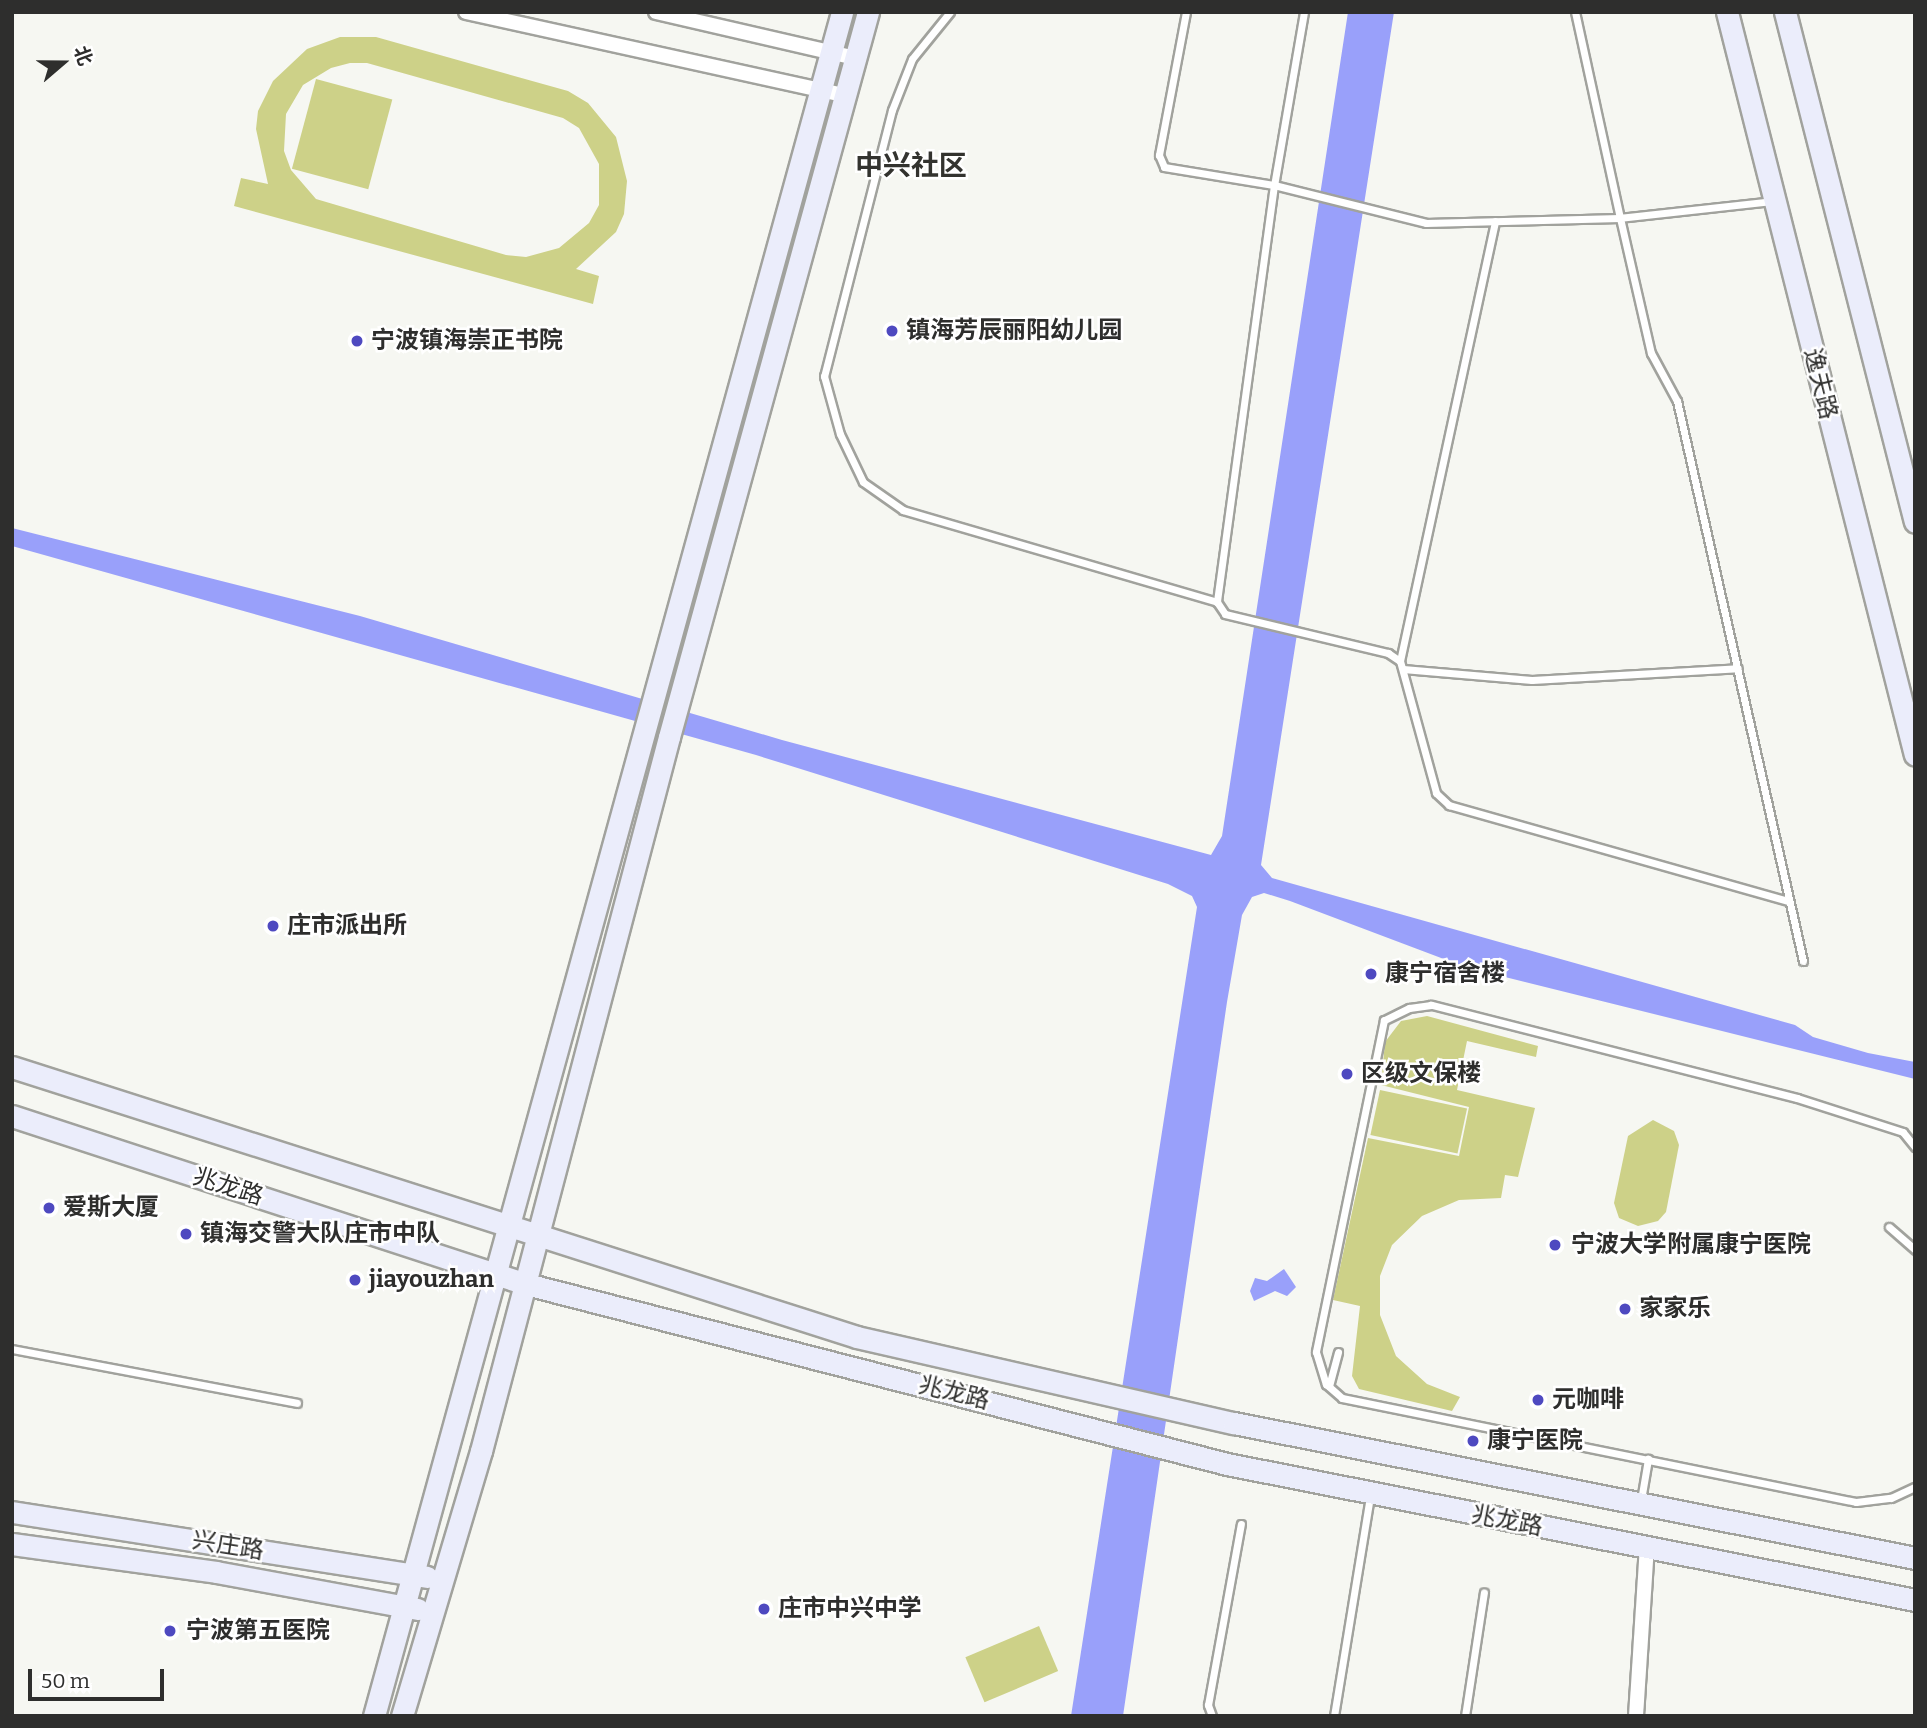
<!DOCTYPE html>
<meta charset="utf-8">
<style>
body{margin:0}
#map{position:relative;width:1927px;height:1728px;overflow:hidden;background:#f6f7f2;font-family:Bitter,"Noto Sans SC",serif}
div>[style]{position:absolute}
.green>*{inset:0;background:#cdd188;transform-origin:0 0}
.water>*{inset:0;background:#99a0fa}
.roads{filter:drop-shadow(2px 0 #a1a29d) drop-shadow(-2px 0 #a1a29d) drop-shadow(0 2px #a1a29d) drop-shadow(0 -2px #a1a29d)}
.lane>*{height:7px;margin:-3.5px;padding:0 3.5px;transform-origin:3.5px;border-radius:3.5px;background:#fff}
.street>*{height:14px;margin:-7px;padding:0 7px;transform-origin:7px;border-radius:7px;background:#fff}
.secondary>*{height:21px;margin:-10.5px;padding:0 10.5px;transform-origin:10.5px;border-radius:10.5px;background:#ebedfb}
.dots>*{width:19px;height:19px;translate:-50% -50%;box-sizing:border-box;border:4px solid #fff;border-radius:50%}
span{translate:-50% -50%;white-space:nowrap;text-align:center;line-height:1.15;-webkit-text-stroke:5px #fff;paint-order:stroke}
.poi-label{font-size:24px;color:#2e2e2d;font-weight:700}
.left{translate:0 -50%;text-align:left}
.street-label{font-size:24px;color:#2e2e2d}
.quarter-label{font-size:28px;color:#33332f;font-weight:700}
.frame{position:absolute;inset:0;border:14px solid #2e2e2d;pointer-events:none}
.north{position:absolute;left:28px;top:28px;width:70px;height:70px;-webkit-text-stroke:5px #fff;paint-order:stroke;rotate:70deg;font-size:19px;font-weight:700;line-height:28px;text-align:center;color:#2e2e2d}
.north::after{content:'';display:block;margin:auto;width:24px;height:32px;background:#2e2e2d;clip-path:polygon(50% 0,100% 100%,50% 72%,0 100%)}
.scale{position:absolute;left:28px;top:1669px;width:136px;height:32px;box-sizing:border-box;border:4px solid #2e2e2d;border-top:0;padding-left:9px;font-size:21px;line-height:24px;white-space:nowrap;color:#2e2e2d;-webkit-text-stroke:5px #fff;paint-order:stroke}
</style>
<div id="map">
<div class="green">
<i style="clip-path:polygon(evenodd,340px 37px,376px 37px,568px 91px,588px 103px,616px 137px,627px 181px,624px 214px,616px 232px,576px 269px,599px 276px,593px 304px,234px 206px,241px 178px,268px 184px,256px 129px,258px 111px,273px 81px,307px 49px,340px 37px,350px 63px,367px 63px,563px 118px,579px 128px,599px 164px,599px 205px,589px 223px,559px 248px,526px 257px,506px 255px,316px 199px,291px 170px,284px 151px,286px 114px,303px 85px,331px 68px,350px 63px)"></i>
<i style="left:316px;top:79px;width:79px;height:93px;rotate:15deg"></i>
<i style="clip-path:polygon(1427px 1016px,1538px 1046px,1536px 1057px,1467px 1041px,1457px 1090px,1535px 1108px,1518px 1177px,1505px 1175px,1501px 1198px,1459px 1200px,1422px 1216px,1392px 1245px,1380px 1276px,1380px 1315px,1396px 1356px,1427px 1384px,1460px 1397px,1452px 1411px,1359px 1389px,1352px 1376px,1360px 1306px,1333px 1300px,1368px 1138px,1459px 1156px,1469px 1107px,1381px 1085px,1385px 1042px,1401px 1021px)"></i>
<i style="left:1380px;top:1090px;width:89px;height:46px;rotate:12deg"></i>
<i style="clip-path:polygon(1653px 1120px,1674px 1131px,1679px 1145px,1666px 1212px,1658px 1221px,1638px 1226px,1619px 1218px,1614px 1203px,1628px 1136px)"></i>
<i style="left:1039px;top:1626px;width:49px;height:80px;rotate:67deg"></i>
</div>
<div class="water">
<i style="clip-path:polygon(1348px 12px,1394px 12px,1261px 865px,1272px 878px,1795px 1025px,1813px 1037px,1868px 1053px,1915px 1062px,1915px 1079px,1465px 967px,1290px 901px,1264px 893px,1252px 897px,1242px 915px,1227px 1002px,1123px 1716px,1071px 1716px,1197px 907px,1192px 896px,1168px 884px,756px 755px,12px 546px,12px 528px,360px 616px,782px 740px,1211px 855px,1222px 836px)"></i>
<i style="clip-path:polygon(1284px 1269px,1296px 1287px,1287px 1296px,1275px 1291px,1254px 1301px,1250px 1291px,1255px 1278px,1267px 1281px)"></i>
</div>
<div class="roads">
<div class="lane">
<i style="left:950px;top:12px;width:60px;rotate:129deg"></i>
<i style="left:912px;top:59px;width:55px;rotate:111.4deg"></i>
<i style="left:892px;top:110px;width:275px;rotate:104.3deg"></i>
<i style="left:824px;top:376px;width:60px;rotate:74.6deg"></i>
<i style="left:840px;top:434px;width:53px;rotate:64.4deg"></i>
<i style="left:863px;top:482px;width:49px;rotate:35deg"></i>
<i style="left:903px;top:510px;width:327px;rotate:16.3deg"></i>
<i style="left:1186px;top:12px;width:146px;rotate:100.7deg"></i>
<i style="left:1159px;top:155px;width:13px;rotate:67deg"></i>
<i style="left:1164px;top:167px;width:111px;rotate:9.3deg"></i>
<i style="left:1274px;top:185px;width:157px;rotate:14deg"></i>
<i style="left:1426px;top:223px;width:194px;rotate:-1.5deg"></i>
<i style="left:1620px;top:218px;width:211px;rotate:-102.3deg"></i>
<i style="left:1304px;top:12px;width:176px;rotate:99.8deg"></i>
<i style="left:1274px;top:185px;width:421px;rotate:97.8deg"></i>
<i style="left:1217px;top:602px;width:14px;rotate:56deg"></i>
<i style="left:1225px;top:614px;width:168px;rotate:13.5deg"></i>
<i style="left:1388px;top:653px;width:14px;rotate:34deg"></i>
<i style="left:1400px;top:661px;width:137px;rotate:74.7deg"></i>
<i style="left:1436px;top:793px;width:18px;rotate:43deg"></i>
<i style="left:1449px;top:805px;width:353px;rotate:15.8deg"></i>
<i style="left:1773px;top:201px;width:154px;rotate:173.7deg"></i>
<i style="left:1620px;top:218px;width:139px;rotate:77.1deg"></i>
<i style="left:1651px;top:353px;width:55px;rotate:61.6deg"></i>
<i style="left:1677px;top:401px;width:574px;rotate:77.32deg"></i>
<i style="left:1400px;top:661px;width:450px;rotate:-77.8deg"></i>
<i style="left:1403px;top:669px;width:129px;rotate:4.9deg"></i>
<i style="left:1532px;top:680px;width:206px;rotate:-3.3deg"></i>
<i style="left:1915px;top:1147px;width:19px;rotate:-129deg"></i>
<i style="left:1903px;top:1132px;width:111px;rotate:-162.2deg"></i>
<i style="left:1797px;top:1098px;width:378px;rotate:-165.7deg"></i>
<i style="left:1431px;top:1005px;width:22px;rotate:172deg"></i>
<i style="left:1409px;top:1008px;width:28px;rotate:154deg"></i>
<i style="left:1384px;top:1020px;width:339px;rotate:101.6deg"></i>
<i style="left:1316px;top:1352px;width:34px;rotate:73deg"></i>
<i style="left:1326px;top:1384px;width:21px;rotate:41deg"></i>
<i style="left:1342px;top:1398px;width:524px;rotate:11.44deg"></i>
<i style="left:1856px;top:1502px;width:35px;rotate:-7deg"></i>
<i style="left:1891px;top:1498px;width:26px;rotate:-25deg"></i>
<i style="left:1889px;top:1227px;width:35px;rotate:41deg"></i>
<i style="left:12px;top:1349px;width:290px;rotate:10.7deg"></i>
<i style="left:1329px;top:1386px;width:35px;rotate:-75deg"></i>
<i style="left:1641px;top:1500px;width:42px;rotate:-80.3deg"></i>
<i style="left:1212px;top:1716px;width:12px;rotate:-110deg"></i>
<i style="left:1208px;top:1705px;width:184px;rotate:-79.7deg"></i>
<i style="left:1334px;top:1716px;width:224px;rotate:-80.7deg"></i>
<i style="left:1465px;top:1716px;width:125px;rotate:-81.3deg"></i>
</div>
<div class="street">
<i style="left:466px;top:12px;width:388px;rotate:12.4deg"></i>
<i style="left:656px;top:12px;width:204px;rotate:13deg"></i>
<i style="left:1636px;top:1716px;width:168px;rotate:-86.3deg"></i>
</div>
<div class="secondary">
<i style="left:1727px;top:12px;width:766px;rotate:75.8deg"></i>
<i style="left:1785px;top:12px;width:526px;rotate:75.7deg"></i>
<i style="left:12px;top:1067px;width:887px;rotate:17.72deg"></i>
<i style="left:857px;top:1337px;width:387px;rotate:12.9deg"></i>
<i style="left:1234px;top:1423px;width:694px;rotate:11.21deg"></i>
<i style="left:12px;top:1116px;width:541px;rotate:18.1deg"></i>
<i style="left:526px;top:1284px;width:724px;rotate:14.4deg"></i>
<i style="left:1227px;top:1464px;width:701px;rotate:11.18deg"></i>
<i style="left:12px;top:1512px;width:420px;rotate:8.9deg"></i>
<i style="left:12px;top:1544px;width:206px;rotate:7.8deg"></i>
<i style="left:216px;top:1572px;width:205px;rotate:10.4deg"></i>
<i style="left:374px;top:1716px;width:1767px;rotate:-74.64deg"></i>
<i style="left:402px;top:1716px;width:277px;rotate:-73.4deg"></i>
<i style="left:481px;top:1451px;width:738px;rotate:-75.25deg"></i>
<i style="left:669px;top:737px;width:752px;rotate:-74.65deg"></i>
</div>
</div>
<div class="dots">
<i style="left:892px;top:331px;background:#4e49c0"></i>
<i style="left:357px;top:341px;background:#4e49c0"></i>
<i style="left:273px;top:926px;background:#4e49c0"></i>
<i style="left:1371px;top:974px;background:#4e49c0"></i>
<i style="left:1347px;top:1074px;background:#4e49c0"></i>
<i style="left:49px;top:1208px;background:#4e49c0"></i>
<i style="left:186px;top:1234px;background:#4e49c0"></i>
<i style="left:1555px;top:1245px;background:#4e49c0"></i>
<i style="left:355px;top:1280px;background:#4e49c0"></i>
<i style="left:1625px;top:1309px;background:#4e49c0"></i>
<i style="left:1538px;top:1400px;background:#4e49c0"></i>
<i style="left:1473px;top:1441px;background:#4e49c0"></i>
<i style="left:764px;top:1609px;background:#4e49c0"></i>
<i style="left:170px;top:1631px;background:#4e49c0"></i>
</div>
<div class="poi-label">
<span class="left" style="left:906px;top:331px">镇海芳辰丽阳幼儿园</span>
<span class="left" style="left:371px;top:341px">宁波镇海崇正书院</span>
<span class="left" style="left:287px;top:926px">庄市派出所</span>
<span class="left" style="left:1385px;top:974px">康宁宿舍楼</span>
<span class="left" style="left:1361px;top:1074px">区级文保楼</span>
<span class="left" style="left:63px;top:1208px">爱斯大厦</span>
<span class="left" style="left:200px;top:1234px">镇海交警大队庄市中队</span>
<span class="left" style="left:1571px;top:1245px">宁波大学附属康宁医院</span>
<span class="left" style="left:369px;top:1280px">jiayouzhan</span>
<span class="left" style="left:1639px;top:1309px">家家乐</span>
<span class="left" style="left:1552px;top:1400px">元咖啡</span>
<span class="left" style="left:1487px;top:1441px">康宁医院</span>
<span class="left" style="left:778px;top:1609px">庄市中兴中学</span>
<span class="left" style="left:186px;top:1631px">宁波第五医院</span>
</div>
<div class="street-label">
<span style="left:1820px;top:384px;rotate:76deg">逸夫路</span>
<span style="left:228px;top:1187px;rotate:18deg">兆龙路</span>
<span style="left:954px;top:1393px;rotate:14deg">兆龙路</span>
<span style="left:1507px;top:1521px;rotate:11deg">兆龙路</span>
<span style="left:228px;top:1546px;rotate:9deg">兴庄路</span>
</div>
<div class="quarter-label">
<span style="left:911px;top:166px">中兴社区</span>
</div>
<div class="frame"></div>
<div class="north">北</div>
<div class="scale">50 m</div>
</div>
